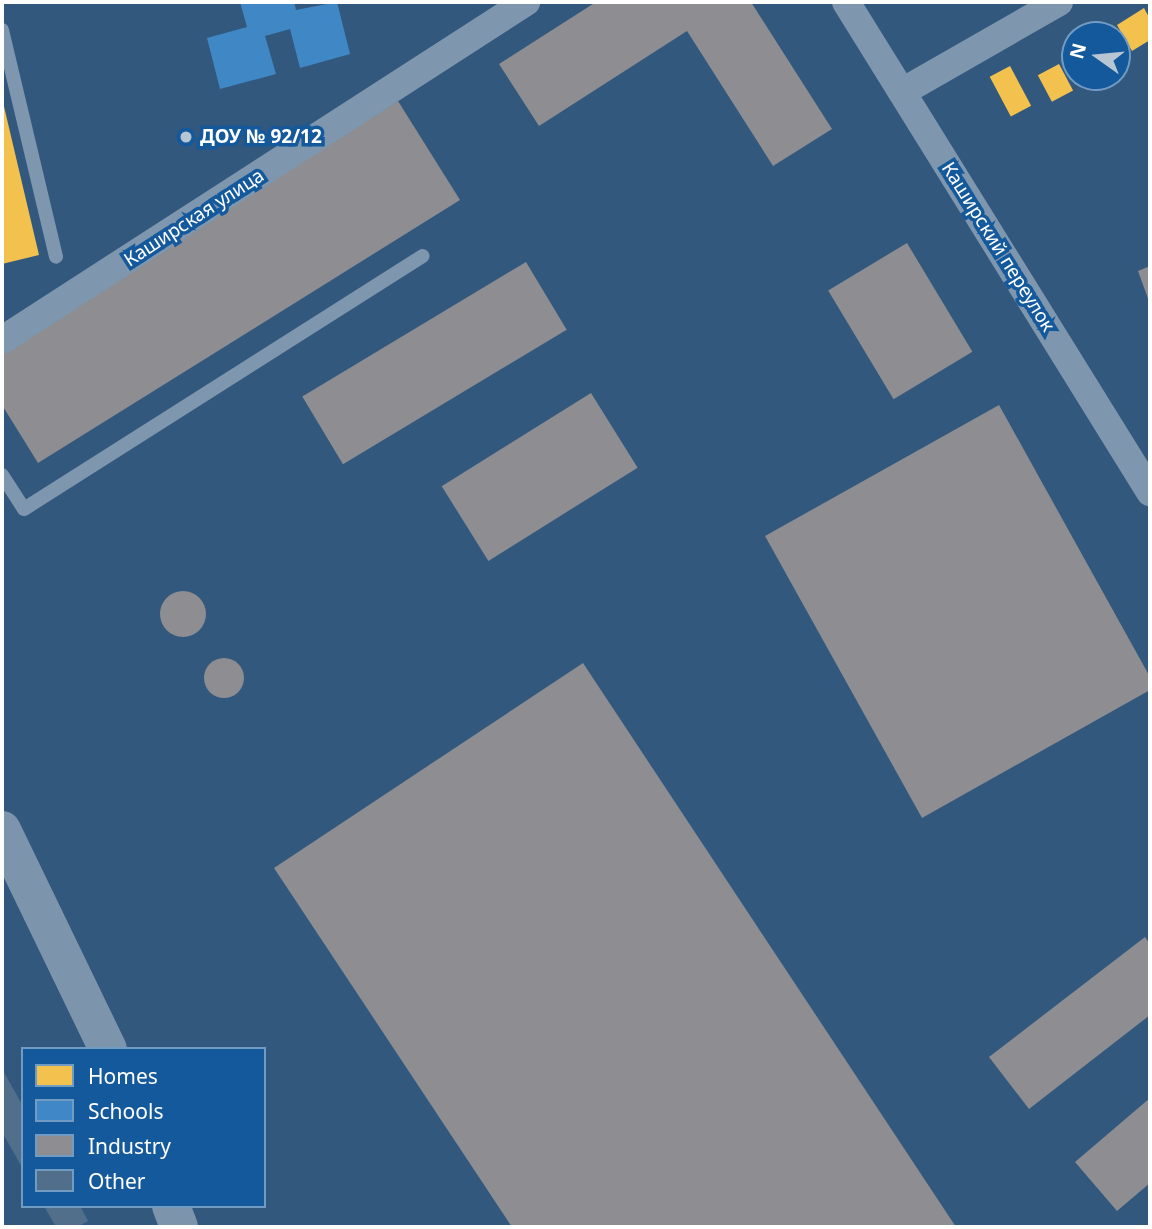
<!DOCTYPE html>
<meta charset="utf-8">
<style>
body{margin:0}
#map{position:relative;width:1152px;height:1229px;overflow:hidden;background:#33587d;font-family:"Noto Sans",sans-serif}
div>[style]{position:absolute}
.homes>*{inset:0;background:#f2c14e;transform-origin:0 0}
.schools>*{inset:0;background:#3f88c5}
.industry>*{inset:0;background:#8d8d92;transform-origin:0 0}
.round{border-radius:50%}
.building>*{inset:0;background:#516f8b}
.service>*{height:14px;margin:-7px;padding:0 7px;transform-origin:7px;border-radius:7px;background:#7e96ae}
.minor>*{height:28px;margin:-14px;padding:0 14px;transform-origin:14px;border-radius:14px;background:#7e96ae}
.primary>*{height:38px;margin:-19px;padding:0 19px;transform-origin:19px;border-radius:19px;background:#7c94ac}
.dots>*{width:19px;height:19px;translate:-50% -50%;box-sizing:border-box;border:4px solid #14599c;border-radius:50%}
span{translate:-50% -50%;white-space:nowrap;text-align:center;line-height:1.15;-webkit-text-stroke:7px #14599c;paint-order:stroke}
.poi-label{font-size:19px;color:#fff;font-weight:700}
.left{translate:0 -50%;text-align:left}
.street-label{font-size:19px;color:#fff}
.frame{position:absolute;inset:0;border:4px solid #fff;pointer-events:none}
.legend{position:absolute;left:21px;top:1047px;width:245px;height:161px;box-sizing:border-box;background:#14599c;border:2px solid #729bc4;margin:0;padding:9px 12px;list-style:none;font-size:21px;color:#fff}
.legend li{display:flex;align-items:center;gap:14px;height:35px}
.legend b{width:35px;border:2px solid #729bc4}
.north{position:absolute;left:1061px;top:21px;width:70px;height:70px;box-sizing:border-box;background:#14599c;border:2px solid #729bc4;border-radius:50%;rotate:285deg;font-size:19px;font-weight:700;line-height:28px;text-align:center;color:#fff}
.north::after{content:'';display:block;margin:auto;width:24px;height:32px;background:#b8c5d2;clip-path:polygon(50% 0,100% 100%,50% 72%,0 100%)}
</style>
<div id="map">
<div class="homes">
<i style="clip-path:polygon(1144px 8px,1150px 19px,1150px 40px,1132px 51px,1117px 25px)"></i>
<i style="left:1059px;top:64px;width:30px;height:24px;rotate:62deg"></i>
<i style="left:1010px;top:66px;width:45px;height:23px;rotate:62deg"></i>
<i style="clip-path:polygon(2px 98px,39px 255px,2px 264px)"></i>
</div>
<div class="schools">
<i style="clip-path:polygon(240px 2px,294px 2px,296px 10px,337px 2px,350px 54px,300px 68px,290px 29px,265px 36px,276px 74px,220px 89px,207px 38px,247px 27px)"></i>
</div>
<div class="industry">
<i style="clip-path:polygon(596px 2px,751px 2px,832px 129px,773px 166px,687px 31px,539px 126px,499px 64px)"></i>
<i style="clip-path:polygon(398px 101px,460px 200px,38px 463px,2px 405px,2px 349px)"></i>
<i style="left:907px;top:243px;width:127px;height:92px;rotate:59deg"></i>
<i style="left:526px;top:262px;width:79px;height:261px;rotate:59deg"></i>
<i style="clip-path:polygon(1150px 266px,1150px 304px,1138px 271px)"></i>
<i style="left:591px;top:393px;width:88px;height:176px;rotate:58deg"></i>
<i style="clip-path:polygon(999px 405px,1150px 677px,1150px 690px,922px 818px,765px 536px)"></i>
<i class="round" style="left:160px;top:591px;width:46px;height:46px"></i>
<i class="round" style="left:204px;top:658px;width:40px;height:40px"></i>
<i style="clip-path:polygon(583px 663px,956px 1227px,512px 1227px,274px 868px)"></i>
<i style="clip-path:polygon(1145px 937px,1150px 944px,1150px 1015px,1029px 1109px,989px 1057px)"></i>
<i style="clip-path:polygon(1150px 1098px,1150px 1183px,1117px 1211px,1075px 1162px)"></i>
</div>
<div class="building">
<i style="clip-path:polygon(2px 1069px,23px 1106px,23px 1169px,2px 1132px)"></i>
<i style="clip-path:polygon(44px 1206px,80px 1206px,88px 1221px,77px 1227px,56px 1227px)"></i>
</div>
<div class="service">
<i style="left:2px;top:30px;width:233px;rotate:76.6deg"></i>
<i style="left:2px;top:475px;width:40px;rotate:57.1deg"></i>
<i style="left:24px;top:509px;width:472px;rotate:-32.4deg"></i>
</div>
<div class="minor">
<i style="left:846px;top:2px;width:577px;rotate:58.18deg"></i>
<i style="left:902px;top:92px;width:181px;rotate:-29.8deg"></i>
<i style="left:2px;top:340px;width:624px;rotate:-32.82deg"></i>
</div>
<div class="primary">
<i style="left:2px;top:830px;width:243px;rotate:64.2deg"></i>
<i style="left:171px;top:1206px;width:22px;rotate:69deg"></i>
</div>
<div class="dots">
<i style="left:186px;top:137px;background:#b8c5d2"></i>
</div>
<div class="poi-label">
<span class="left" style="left:200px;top:137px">ДОУ № 92/12</span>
</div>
<div class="street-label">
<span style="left:194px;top:218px;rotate:-33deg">Каширская улица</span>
<span style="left:998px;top:247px;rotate:58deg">Каширский переулок</span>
</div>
<div class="frame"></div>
<ul class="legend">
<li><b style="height:19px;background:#f2c14e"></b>Homes</li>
<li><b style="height:19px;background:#3f88c5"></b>Schools</li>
<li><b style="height:19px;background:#8d8d92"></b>Industry</li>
<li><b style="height:19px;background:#516f8b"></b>Other</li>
</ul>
<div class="north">N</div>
</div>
